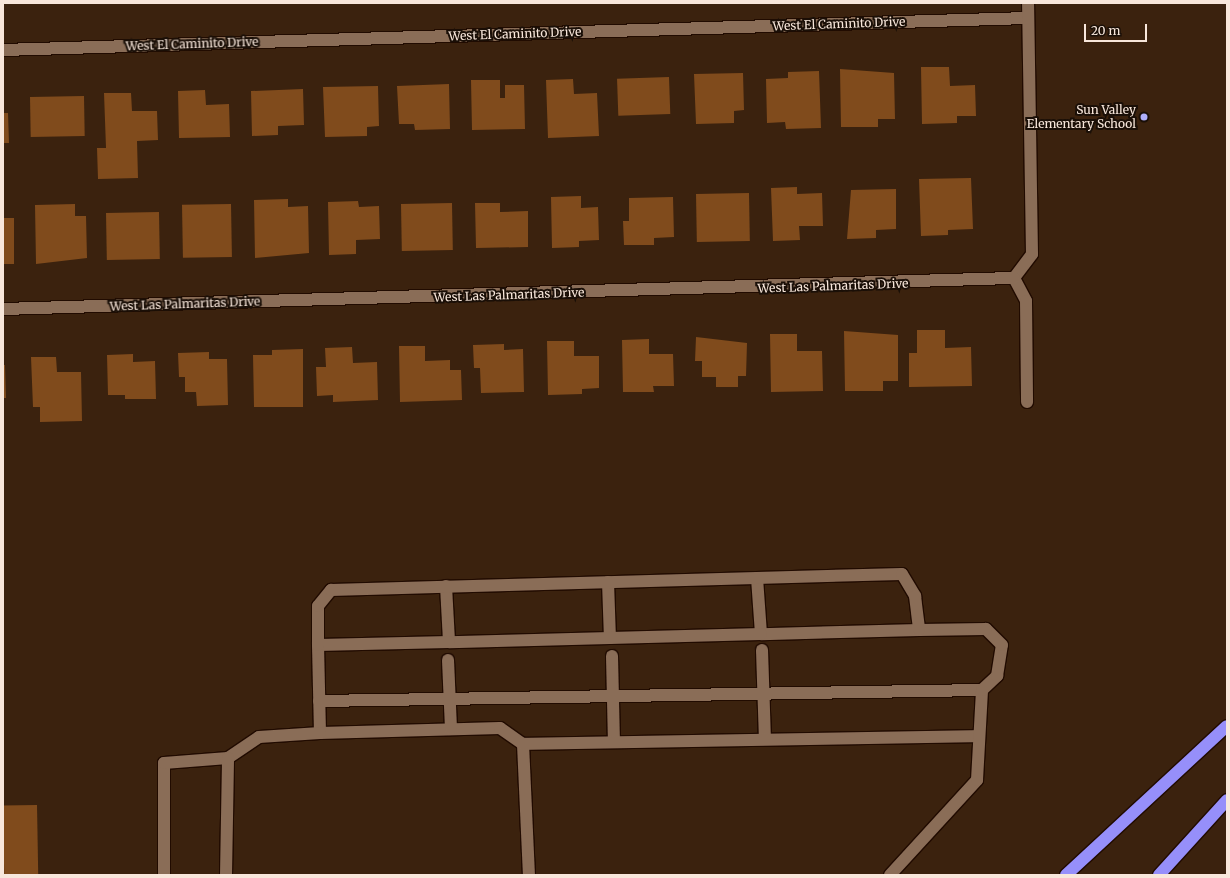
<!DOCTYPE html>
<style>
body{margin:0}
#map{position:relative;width:1230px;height:878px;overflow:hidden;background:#3b220e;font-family:Merriweather,serif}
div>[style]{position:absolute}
.building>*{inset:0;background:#804b1c;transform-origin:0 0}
.roads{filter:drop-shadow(1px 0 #210b00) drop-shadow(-1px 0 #210b00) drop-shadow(0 1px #210b00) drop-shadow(0 -1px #210b00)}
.minor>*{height:12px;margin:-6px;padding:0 6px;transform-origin:6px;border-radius:6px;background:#8a6d57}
.highway>*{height:12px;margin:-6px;padding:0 6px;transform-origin:6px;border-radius:6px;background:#968ffa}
.dots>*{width:11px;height:11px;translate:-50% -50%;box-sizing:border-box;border:2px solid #1a0f07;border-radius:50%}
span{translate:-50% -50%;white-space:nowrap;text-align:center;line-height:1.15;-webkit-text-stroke:4px #1a0f07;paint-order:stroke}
.street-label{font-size:12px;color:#f8e7db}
.poi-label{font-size:12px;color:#f8e7db}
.right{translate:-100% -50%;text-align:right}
.frame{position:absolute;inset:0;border:4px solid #f8e7db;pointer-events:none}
.scale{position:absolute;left:1084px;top:24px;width:63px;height:18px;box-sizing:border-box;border:2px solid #f8e7db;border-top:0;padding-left:5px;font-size:12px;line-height:14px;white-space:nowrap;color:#f8e7db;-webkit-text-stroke:3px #1a0f07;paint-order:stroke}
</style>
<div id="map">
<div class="building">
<i style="clip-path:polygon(921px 67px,949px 67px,950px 86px,975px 85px,976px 116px,957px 116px,957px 123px,922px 124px)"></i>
<i style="clip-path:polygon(840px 69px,894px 73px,895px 119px,878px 119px,878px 127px,841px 127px)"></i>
<i style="clip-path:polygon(819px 71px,821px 128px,786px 129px,785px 122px,767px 123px,766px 79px,788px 78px,788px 72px)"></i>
<i style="clip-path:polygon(743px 73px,744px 110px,734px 111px,734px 123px,696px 124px,694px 74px)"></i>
<i style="left:669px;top:77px;width:37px;height:52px;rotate:88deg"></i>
<i style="clip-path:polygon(573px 79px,574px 94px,597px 93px,599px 136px,548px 138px,546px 80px)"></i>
<i style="clip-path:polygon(471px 80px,500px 80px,500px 98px,505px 98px,505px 85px,524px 85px,525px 129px,472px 130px)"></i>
<i style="clip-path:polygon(449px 84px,450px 129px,415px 130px,414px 124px,399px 124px,397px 86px)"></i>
<i style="clip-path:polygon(378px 86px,379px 126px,367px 127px,367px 136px,325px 137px,323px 87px)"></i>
<i style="clip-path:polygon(303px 89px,304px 125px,278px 126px,278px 135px,252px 136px,251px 91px)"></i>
<i style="clip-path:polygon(205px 90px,206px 105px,229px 104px,230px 137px,179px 138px,178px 91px)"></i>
<i style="clip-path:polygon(104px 93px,131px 93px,132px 111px,157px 111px,158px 140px,137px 141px,138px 178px,98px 179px,97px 148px,106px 148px)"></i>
<i style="left:84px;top:96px;width:40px;height:54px;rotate:89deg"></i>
<i style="clip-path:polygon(3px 113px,8px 113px,9px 143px,3px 143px)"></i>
<i style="clip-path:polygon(971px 178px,973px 229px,948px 230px,948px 235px,921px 236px,919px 179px)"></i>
<i style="clip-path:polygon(797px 187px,797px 194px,822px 193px,823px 226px,799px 226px,800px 240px,773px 241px,771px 188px)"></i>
<i style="clip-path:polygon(896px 189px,896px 229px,876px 230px,876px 238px,847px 239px,851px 190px)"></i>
<i style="left:749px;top:193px;width:48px;height:53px;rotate:89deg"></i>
<i style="clip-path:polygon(581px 196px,581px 208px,598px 207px,599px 240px,579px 241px,579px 247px,552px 248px,551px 197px)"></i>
<i style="clip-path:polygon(673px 197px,674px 237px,654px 238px,654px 245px,624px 245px,623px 221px,629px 221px,629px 198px)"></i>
<i style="clip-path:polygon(288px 199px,288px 207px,308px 206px,309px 253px,255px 258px,254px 200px)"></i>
<i style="clip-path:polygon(358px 201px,359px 207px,379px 206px,380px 239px,356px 240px,356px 254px,329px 255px,328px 202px)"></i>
<i style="left:452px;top:203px;width:47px;height:51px;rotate:89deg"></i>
<i style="clip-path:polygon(475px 203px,500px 203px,500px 212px,528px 211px,528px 247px,476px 248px)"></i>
<i style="clip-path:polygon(75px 204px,75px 216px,86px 216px,87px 258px,36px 264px,35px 205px)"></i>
<i style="left:231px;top:204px;width:53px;height:49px;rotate:89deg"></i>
<i style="left:159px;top:212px;width:47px;height:53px;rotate:89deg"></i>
<i style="left:3px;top:218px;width:11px;height:46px"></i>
<i style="clip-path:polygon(917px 330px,945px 330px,945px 348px,971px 347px,972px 386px,909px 387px,909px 353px,917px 353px)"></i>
<i style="clip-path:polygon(844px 331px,898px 335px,898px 381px,883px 381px,883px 391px,845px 391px)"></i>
<i style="clip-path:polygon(770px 334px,797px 334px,797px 351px,822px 351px,823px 391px,771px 392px)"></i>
<i style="clip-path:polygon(696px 337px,747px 343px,746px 376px,738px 376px,738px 387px,716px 387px,716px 377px,702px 377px,702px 361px,695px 361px)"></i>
<i style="clip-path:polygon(649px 339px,649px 354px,673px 354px,674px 386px,653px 386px,654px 392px,623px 392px,622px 340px)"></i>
<i style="clip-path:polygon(547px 341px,574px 341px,574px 356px,599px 356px,599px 388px,582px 389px,582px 394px,548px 395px)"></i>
<i style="clip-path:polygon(504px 344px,504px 350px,523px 349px,524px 392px,481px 393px,480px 368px,474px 368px,473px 345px)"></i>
<i style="clip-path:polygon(399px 346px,425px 346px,425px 361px,450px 360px,450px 370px,461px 370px,462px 400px,400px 402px)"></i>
<i style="clip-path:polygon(352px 347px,353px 363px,377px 362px,378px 400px,333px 402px,333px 395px,317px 396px,316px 367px,326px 367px,325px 348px)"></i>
<i style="clip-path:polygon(303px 349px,303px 407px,254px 407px,253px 355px,272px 355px,272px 350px)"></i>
<i style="clip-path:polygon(209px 352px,209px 359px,227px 359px,228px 405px,197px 406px,196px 392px,185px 392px,185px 377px,179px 377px,178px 353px)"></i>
<i style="clip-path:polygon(133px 354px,133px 362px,155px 361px,156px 399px,125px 399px,125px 395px,108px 395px,107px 355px)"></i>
<i style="clip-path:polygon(31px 357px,56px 357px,57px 372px,81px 372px,82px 421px,40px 422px,40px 407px,33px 407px)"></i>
<i style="clip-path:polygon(3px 365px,5px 365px,6px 398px,3px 398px)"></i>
<i style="left:37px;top:805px;width:70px;height:34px;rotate:89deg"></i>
</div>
<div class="roads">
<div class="minor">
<i style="left:3px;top:50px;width:1025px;rotate:-1.79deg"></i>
<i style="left:1014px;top:278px;width:30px;rotate:-53deg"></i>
<i style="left:1032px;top:254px;width:251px;rotate:-90.9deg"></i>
<i style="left:1014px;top:278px;width:26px;rotate:62deg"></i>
<i style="left:1026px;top:301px;width:101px;rotate:89.4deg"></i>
<i style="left:3px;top:309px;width:1011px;rotate:-1.76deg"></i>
<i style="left:757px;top:578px;width:56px;rotate:85.9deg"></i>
<i style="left:608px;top:582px;width:56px;rotate:88deg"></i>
<i style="left:446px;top:586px;width:56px;rotate:86.9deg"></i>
<i style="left:318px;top:645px;width:88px;rotate:88.7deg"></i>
<i style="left:320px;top:733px;width:180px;rotate:-1.6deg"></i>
<i style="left:500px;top:728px;width:28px;rotate:35deg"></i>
<i style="left:523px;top:744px;width:131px;rotate:87.4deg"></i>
<i style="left:762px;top:650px;width:89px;rotate:88.1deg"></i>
<i style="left:612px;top:656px;width:86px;rotate:88.7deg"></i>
<i style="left:448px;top:660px;width:69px;rotate:87.5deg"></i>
<i style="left:319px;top:701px;width:663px;rotate:-0.95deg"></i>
<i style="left:523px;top:744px;width:456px;rotate:-1deg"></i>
<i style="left:164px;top:875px;width:112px;rotate:-90deg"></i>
<i style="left:164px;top:763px;width:64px;rotate:-4.5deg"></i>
<i style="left:228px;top:758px;width:37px;rotate:-34deg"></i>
<i style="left:259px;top:737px;width:61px;rotate:-3.8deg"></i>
<i style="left:226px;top:875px;width:117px;rotate:-89deg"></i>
<i style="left:890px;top:875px;width:129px;rotate:-47.5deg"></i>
<i style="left:977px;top:780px;width:90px;rotate:-86.8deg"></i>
<i style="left:982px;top:690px;width:21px;rotate:-43deg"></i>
<i style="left:997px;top:676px;width:31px;rotate:-81deg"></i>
<i style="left:1002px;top:645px;width:23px;rotate:-135deg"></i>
<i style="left:986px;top:629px;width:67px;rotate:179.1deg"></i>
<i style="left:919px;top:630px;width:158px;rotate:178.5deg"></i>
<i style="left:761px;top:634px;width:312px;rotate:178.5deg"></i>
<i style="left:449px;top:642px;width:131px;rotate:178.7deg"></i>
<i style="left:318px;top:645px;width:39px;rotate:-90deg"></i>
<i style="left:318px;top:606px;width:21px;rotate:-51deg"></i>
<i style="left:331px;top:590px;width:571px;rotate:-1.61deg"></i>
<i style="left:902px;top:574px;width:26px;rotate:59deg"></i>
<i style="left:915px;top:596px;width:34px;rotate:83deg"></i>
</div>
<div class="highway">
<i style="left:1066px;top:875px;width:219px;rotate:-42.8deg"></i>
<i style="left:1159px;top:875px;width:101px;rotate:-47.8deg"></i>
</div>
</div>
<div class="dots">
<i style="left:1144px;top:117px;background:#afaefa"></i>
</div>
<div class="street-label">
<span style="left:839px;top:24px;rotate:-2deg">West El Caminito Drive</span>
<span style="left:515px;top:34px;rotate:-2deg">West El Caminito Drive</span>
<span style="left:192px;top:44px;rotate:-2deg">West El Caminito Drive</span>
<span style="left:833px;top:286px;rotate:-2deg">West Las Palmaritas Drive</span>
<span style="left:509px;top:295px;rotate:-2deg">West Las Palmaritas Drive</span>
<span style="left:185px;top:304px;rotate:-2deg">West Las Palmaritas Drive</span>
</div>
<div class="poi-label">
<span class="right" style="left:1136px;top:117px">Sun Valley<br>Elementary School</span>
</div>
<div class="frame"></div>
<div class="scale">20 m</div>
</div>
